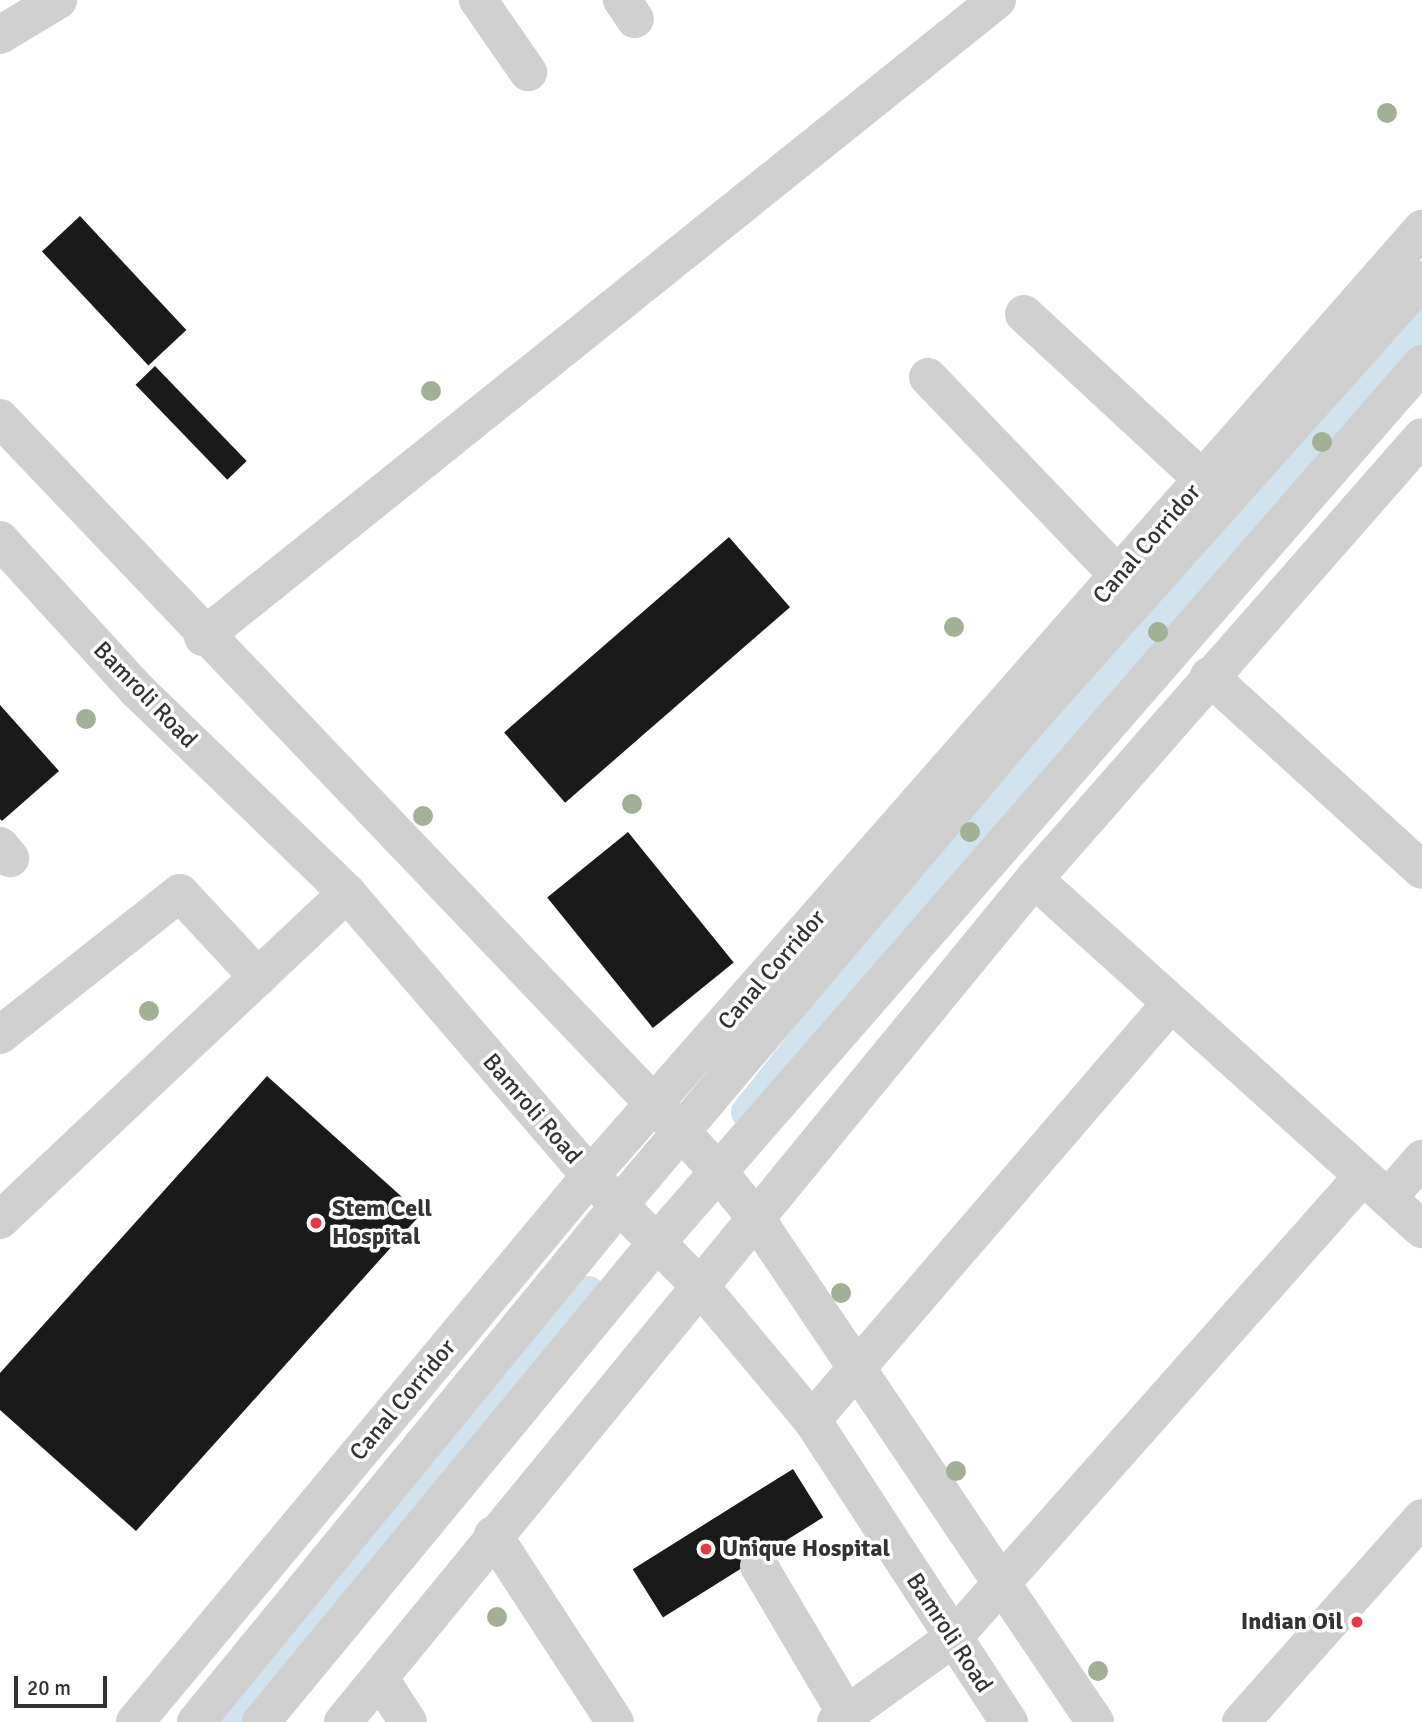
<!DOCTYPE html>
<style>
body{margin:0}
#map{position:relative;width:1422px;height:1722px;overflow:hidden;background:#fff;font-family:Signika,sans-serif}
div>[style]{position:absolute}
.canal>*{height:33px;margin:-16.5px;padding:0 16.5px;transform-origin:16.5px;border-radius:16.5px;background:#cfe2ee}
.building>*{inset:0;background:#1a1a1a;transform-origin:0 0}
.minor>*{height:38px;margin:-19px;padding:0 19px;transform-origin:19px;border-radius:19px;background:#d0d0d0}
.trees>*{width:20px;height:20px;margin:-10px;border-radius:50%;background:#a2b095}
.dots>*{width:19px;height:19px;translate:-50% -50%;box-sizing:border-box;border:4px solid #fff;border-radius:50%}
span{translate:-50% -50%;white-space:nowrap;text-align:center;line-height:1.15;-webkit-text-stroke:7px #fff;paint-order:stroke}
.street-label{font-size:24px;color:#333}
.poi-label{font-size:24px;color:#333;font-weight:700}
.left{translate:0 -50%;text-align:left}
.right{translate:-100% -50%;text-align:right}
.scale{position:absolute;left:14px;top:1676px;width:93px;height:32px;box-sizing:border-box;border:4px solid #333;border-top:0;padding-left:9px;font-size:21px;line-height:24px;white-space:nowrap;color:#333;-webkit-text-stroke:5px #fff;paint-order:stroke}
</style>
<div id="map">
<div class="canal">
<i style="left:747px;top:1112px;width:269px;rotate:-51.6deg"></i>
<i style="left:914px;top:901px;width:771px;rotate:-48.79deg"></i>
<i style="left:226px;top:1722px;width:562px;rotate:-49.91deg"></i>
</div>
<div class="building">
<i style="left:80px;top:216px;width:156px;height:52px;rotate:47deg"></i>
<i style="left:155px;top:366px;width:132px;height:27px;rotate:46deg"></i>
<i style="left:729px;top:537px;width:93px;height:298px;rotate:49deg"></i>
<i style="clip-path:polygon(0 705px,59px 771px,2px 821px,0 819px)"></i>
<i style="left:628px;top:832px;width:168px;height:104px;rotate:51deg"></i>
<i style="clip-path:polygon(267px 1076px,421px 1214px,136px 1531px,0 1410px,0 1373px)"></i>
<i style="left:793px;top:1469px;width:57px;height:189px;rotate:58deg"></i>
</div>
<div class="minor">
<i style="left:478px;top:0;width:88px;rotate:55.2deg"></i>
<i style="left:622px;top:0;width:23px;rotate:56deg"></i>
<i style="left:0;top:35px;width:68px;rotate:-31.1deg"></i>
<i style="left:1024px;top:314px;width:244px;rotate:42.8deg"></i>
<i style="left:928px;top:377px;width:276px;rotate:46.2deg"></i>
<i style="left:0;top:418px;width:1040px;rotate:46.36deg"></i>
<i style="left:718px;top:1171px;width:59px;rotate:51.2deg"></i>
<i style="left:755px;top:1217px;width:609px;rotate:56.05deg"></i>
<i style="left:0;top:540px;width:203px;rotate:47.6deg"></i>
<i style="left:137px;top:690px;width:292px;rotate:44deg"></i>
<i style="left:347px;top:893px;width:373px;rotate:49.3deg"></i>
<i style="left:590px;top:1176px;width:154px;rotate:45deg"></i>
<i style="left:699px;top:1285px;width:176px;rotate:50.1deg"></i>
<i style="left:812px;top:1420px;width:361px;rotate:56.9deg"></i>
<i style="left:203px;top:637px;width:1018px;rotate:-38.74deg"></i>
<i style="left:1209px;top:676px;width:288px;rotate:42.3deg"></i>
<i style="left:0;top:846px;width:16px;rotate:50deg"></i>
<i style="left:1034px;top:879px;width:523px;rotate:42.05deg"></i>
<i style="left:0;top:1035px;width:229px;rotate:-38.3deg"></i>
<i style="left:180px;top:893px;width:115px;rotate:47.1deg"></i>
<i style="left:1388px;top:1198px;width:52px;rotate:-48.9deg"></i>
<i style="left:0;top:1220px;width:477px;rotate:-43.3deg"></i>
<i style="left:812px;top:1420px;width:550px;rotate:-49.27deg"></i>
<i style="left:493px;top:1535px;width:223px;rotate:56.9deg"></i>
<i style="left:759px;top:1566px;width:181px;rotate:59.5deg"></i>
<i style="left:380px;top:1679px;width:51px;rotate:56.9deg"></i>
<i style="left:135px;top:1722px;width:711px;rotate:-50.19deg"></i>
<i style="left:590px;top:1176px;width:1261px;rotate:-48.7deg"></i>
<i style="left:196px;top:1722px;width:669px;rotate:-50.7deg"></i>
<i style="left:620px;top:1204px;width:635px;rotate:-49.79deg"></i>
<i style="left:1030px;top:719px;width:589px;rotate:-48.24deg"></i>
<i style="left:261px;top:1722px;width:624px;rotate:-50.46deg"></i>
<i style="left:658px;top:1241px;width:1163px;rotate:-48.94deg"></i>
<i style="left:343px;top:1722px;width:1090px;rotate:-50.66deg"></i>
<i style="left:1034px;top:879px;width:588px;rotate:-48.72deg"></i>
<i style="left:836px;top:1722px;width:143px;rotate:-35.6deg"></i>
<i style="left:952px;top:1639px;width:619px;rotate:-48.4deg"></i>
<i style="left:1241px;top:1722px;width:273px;rotate:-48.4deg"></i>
</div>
<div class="trees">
<i style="left:1387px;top:113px"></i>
<i style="left:431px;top:391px"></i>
<i style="left:1322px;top:442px"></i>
<i style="left:954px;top:627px"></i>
<i style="left:1158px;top:632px"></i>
<i style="left:86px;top:719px"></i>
<i style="left:632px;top:804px"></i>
<i style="left:423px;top:816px"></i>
<i style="left:970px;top:832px"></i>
<i style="left:149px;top:1011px"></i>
<i style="left:841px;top:1293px"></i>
<i style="left:956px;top:1471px"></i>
<i style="left:497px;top:1617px"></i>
<i style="left:1098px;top:1671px"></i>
</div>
<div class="dots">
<i style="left:316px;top:1223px;background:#e63946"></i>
<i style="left:706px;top:1549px;background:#e63946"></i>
<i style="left:1357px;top:1622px;background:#e63946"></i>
</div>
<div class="street-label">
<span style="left:1147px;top:544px;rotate:-49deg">Canal Corridor</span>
<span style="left:145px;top:695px;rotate:46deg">Bamroli Road</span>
<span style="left:772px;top:970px;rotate:-49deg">Canal Corridor</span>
<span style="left:532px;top:1109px;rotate:49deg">Bamroli Road</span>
<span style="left:403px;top:1400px;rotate:-50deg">Canal Corridor</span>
<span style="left:949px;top:1633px;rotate:57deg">Bamroli Road</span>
</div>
<div class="poi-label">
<span class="left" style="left:332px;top:1223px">Stem Cell<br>Hospital</span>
<span class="left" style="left:722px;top:1549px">Unique Hospital</span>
<span class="right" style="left:1343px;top:1622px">Indian Oil</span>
</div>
<div class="scale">20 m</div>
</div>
